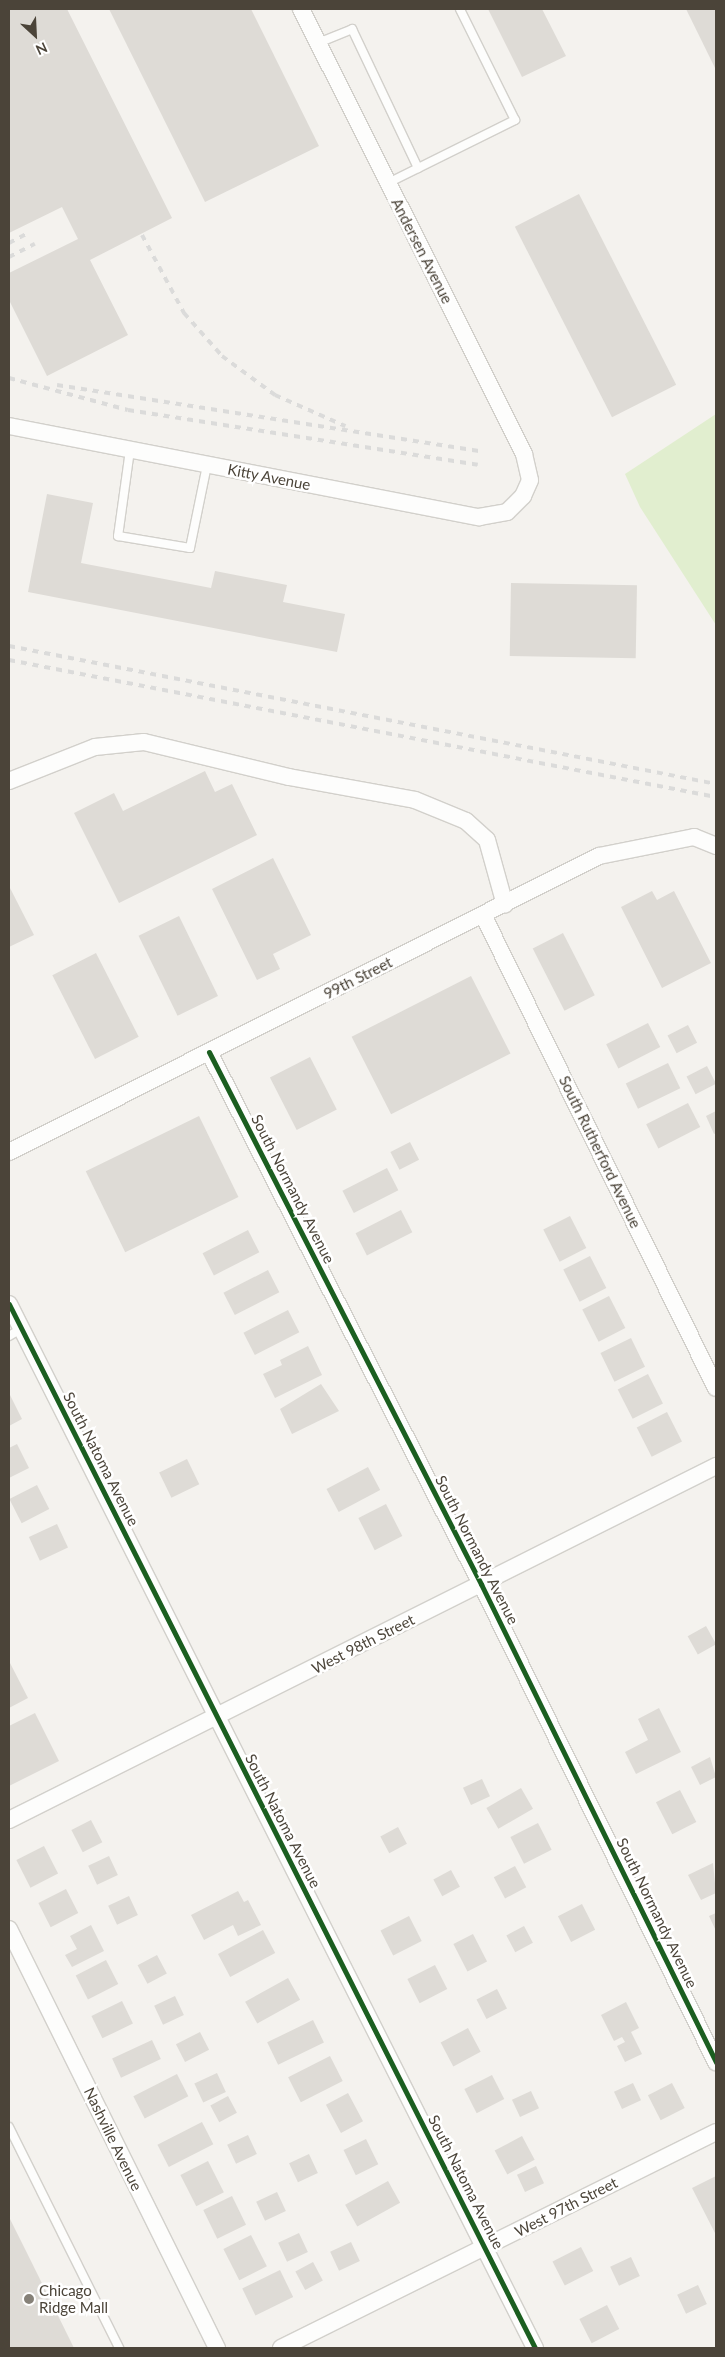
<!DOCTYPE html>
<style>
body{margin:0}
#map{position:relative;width:725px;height:2357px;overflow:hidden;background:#f4f2ee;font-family:Lato,sans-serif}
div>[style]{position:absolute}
.green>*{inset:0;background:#e1eecf}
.building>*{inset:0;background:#dedbd6;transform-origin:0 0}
.roads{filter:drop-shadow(1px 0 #d2d0cb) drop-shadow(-1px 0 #d2d0cb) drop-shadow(0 1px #d2d0cb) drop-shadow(0 -1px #d2d0cb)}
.lane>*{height:8px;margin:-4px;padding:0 4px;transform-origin:4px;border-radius:4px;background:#fdfdfc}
.street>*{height:16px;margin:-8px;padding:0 8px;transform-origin:8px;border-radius:8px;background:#fdfdfc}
.rail>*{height:4px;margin-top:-2px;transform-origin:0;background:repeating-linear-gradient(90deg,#dbdbda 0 6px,transparent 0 12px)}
.cycleway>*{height:5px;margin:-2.5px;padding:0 2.5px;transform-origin:2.5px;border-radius:2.5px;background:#1b5e20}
.dots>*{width:14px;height:14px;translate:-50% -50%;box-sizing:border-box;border:2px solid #fff;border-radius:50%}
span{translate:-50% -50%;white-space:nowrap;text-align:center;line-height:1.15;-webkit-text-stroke:5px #fff;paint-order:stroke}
.street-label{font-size:15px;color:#4b4439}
.poi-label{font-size:15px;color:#4b4439}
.left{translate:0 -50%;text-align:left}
.frame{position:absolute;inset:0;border:10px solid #4b4439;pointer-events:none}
.north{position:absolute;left:10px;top:10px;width:50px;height:50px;-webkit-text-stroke:4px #fff;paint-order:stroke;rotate:155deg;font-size:14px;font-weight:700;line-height:20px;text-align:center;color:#4b4439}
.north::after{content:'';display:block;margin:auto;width:18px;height:22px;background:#4b4439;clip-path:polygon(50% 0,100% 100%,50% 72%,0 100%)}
</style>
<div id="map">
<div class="green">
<i style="clip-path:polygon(716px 414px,716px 625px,640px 507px,625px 474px)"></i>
</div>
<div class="building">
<i style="clip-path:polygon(9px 9px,67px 9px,172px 218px,90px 260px,128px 335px,47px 376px,9px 300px,9px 273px,78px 239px,62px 207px,9px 233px)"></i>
<i style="clip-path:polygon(109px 9px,251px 9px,319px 146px,205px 202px)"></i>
<i style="clip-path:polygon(488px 9px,542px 9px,566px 56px,522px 77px)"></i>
<i style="clip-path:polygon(686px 9px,716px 9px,716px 70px)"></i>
<i style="left:579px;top:194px;width:214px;height:72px;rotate:63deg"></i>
<i style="clip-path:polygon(47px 494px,93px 503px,81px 563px,211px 588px,215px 571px,287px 585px,283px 602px,345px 614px,337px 652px,28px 592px)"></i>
<i style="left:511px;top:583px;width:126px;height:73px;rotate:1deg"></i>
<i style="clip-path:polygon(205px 771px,215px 792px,232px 784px,257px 835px,119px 903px,74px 813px,114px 793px,123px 811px)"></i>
<i style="clip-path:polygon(273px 858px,311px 935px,273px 954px,280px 969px,257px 980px,212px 889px)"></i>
<i style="clip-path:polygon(9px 886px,34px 935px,9px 947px)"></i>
<i style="clip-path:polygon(652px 891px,657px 900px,674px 891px,711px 963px,662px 988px,621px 907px)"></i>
<i style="left:179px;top:916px;width:89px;height:45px;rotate:64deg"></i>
<i style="left:563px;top:933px;width:70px;height:34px;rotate:63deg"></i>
<i style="left:96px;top:953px;width:94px;height:49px;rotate:63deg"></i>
<i style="left:471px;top:976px;width:87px;height:134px;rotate:63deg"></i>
<i style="left:648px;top:1023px;width:27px;height:47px;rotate:63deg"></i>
<i style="left:688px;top:1025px;width:20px;height:23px;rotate:63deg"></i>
<i style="left:310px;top:1057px;width:59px;height:45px;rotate:63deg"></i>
<i style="left:668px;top:1063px;width:28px;height:47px;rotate:64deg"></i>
<i style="left:707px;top:1066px;width:20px;height:23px;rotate:63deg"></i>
<i style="left:688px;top:1103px;width:27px;height:47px;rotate:63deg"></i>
<i style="clip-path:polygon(716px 1111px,716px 1133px,714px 1134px,706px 1116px)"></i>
<i style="left:199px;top:1116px;width:90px;height:126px;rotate:64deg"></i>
<i style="left:410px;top:1142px;width:20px;height:22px;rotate:63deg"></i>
<i style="left:387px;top:1168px;width:25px;height:50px;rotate:63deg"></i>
<i style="left:401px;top:1210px;width:25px;height:51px;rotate:63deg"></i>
<i style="left:570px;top:1216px;width:36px;height:30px;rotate:63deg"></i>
<i style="left:248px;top:1230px;width:25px;height:51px;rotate:63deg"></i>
<i style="left:590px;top:1256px;width:36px;height:30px;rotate:63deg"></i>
<i style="left:268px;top:1270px;width:25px;height:50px;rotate:63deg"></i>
<i style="left:609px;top:1296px;width:36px;height:30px;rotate:63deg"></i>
<i style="left:288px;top:1310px;width:25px;height:50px;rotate:63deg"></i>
<i style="left:631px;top:1338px;width:32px;height:34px;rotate:64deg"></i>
<i style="clip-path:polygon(308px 1346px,322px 1375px,275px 1398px,263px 1374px,282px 1365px,280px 1360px)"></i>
<i style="left:648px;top:1374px;width:33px;height:34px;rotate:63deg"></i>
<i style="clip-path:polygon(321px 1384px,339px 1411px,292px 1434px,280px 1409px)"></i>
<i style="clip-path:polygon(9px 1393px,22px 1419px,9px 1426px)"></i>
<i style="left:667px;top:1412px;width:33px;height:34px;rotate:63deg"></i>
<i style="clip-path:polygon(17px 1444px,29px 1468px,9px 1478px,9px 1448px)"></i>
<i style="left:187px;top:1459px;width:28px;height:31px;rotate:64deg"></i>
<i style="left:368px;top:1467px;width:26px;height:47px;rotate:62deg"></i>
<i style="left:37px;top:1485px;width:27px;height:31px;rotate:63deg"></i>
<i style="left:386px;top:1504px;width:36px;height:31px;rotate:63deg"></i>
<i style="left:57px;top:1524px;width:26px;height:31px;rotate:65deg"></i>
<i style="left:706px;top:1626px;width:21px;height:21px;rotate:61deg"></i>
<i style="clip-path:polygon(9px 1661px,28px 1698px,9px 1708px)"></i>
<i style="clip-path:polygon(659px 1708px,681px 1752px,636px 1774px,625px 1752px,648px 1740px,638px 1719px)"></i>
<i style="clip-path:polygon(35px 1713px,59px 1761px,9px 1786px,9px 1726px)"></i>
<i style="clip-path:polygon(710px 1757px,716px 1777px,700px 1785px,691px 1767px)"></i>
<i style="left:482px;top:1779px;width:19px;height:21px;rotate:65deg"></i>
<i style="left:521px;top:1788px;width:24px;height:40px;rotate:60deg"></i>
<i style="left:680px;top:1790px;width:36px;height:27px;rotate:63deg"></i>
<i style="left:91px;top:1820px;width:25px;height:22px;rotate:63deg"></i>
<i style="left:538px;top:1823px;width:30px;height:31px;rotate:63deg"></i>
<i style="left:398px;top:1827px;width:19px;height:20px;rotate:62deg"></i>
<i style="left:44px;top:1846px;width:31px;height:31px;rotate:63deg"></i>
<i style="left:109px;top:1856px;width:21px;height:23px;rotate:65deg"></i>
<i style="clip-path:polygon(713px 1863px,716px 1893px,701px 1900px,688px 1875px)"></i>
<i style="left:515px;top:1866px;width:24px;height:24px;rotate:62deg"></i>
<i style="left:451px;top:1870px;width:19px;height:20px;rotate:62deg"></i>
<i style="left:66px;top:1889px;width:27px;height:31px;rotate:63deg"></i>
<i style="clip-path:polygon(238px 1891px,244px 1902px,248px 1900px,261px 1925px,238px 1936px,233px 1925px,204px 1940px,191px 1915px)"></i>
<i style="left:129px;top:1896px;width:21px;height:23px;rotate:65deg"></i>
<i style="left:582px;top:1904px;width:29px;height:27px;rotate:63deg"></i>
<i style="clip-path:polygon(716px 1913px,716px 1931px,709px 1916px)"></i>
<i style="left:409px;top:1916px;width:28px;height:32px;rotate:63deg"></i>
<i style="clip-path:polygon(91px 1925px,104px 1951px,72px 1967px,65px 1955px,77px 1949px,70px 1936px)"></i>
<i style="left:524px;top:1926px;width:19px;height:20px;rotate:62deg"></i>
<i style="left:263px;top:1930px;width:26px;height:51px;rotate:62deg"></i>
<i style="left:473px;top:1934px;width:31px;height:22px;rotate:63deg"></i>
<i style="left:157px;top:1955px;width:21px;height:22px;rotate:62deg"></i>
<i style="left:106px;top:1960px;width:27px;height:34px;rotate:63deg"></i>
<i style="left:435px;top:1965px;width:27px;height:31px;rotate:63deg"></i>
<i style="left:288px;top:1978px;width:25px;height:49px;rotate:61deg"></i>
<i style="left:497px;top:1989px;width:22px;height:23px;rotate:63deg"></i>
<i style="left:175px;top:1996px;width:21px;height:23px;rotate:65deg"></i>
<i style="left:122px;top:2001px;width:25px;height:34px;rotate:64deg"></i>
<i style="clip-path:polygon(626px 2002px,639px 2028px,631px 2032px,642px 2054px,625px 2062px,617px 2046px,625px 2042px,622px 2037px,614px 2041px,601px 2015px)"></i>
<i style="left:313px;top:2020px;width:25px;height:51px;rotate:64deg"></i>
<i style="left:468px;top:2028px;width:27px;height:31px;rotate:62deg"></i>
<i style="left:200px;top:2032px;width:20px;height:27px;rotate:63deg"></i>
<i style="left:152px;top:2040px;width:21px;height:44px;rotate:65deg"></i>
<i style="left:330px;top:2056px;width:28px;height:47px;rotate:63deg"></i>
<i style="left:217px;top:2073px;width:21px;height:25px;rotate:65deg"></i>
<i style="left:177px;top:2074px;width:25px;height:49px;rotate:63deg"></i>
<i style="left:492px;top:2075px;width:27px;height:31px;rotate:63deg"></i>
<i style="left:633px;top:2083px;width:19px;height:21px;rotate:65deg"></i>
<i style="left:672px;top:2083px;width:28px;height:27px;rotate:63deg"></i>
<i style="left:531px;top:2091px;width:19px;height:21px;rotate:65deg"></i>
<i style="left:348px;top:2093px;width:32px;height:25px;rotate:62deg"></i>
<i style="left:228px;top:2096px;width:19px;height:20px;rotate:62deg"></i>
<i style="left:202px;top:2122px;width:25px;height:50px;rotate:63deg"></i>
<i style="left:248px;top:2135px;width:21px;height:23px;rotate:65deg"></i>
<i style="left:522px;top:2136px;width:27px;height:31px;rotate:62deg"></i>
<i style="left:366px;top:2139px;width:28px;height:25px;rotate:64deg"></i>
<i style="left:309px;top:2154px;width:21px;height:22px;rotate:65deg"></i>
<i style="left:208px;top:2161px;width:35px;height:31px;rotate:63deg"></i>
<i style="left:536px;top:2166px;width:19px;height:21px;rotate:65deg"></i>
<i style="clip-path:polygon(716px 2176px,716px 2235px,692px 2188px)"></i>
<i style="left:388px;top:2181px;width:25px;height:49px;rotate:61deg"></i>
<i style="left:277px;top:2192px;width:21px;height:23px;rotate:65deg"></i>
<i style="left:232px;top:2196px;width:32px;height:32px;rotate:64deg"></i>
<i style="clip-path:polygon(9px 2217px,25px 2249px,74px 2348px,9px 2348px)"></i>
<i style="left:299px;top:2233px;width:21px;height:23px;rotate:65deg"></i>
<i style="left:251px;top:2235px;width:35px;height:31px;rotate:63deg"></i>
<i style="left:351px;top:2242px;width:21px;height:23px;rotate:65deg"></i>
<i style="left:581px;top:2247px;width:27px;height:32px;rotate:63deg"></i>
<i style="left:631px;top:2257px;width:21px;height:23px;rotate:65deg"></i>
<i style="left:313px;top:2262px;width:21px;height:20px;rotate:62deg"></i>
<i style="left:280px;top:2270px;width:30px;height:42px;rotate:64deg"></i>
<i style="left:698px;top:2285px;width:21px;height:23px;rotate:65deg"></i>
<i style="left:607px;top:2305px;width:27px;height:31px;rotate:63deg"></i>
</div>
<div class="roads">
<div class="lane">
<i style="left:318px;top:43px;width:37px;rotate:-22deg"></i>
<i style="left:352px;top:29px;width:154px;rotate:64.6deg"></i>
<i style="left:388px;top:183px;width:142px;rotate:-26.4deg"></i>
<i style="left:515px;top:120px;width:124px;rotate:-116.4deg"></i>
<i style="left:130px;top:450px;width:87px;rotate:97.9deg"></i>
<i style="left:118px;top:536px;width:73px;rotate:9.5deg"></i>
<i style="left:190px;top:548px;width:85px;rotate:-78.4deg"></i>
<i style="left:9px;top:1336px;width:14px;rotate:-30deg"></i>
<i style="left:9px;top:2127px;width:247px;rotate:63.5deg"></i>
</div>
<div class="street">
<i style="left:9px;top:426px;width:479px;rotate:11deg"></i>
<i style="left:479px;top:517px;width:28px;rotate:-10deg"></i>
<i style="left:507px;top:512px;width:23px;rotate:-45deg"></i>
<i style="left:523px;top:496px;width:17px;rotate:-66deg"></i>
<i style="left:530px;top:480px;width:27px;rotate:-103deg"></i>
<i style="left:524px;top:454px;width:498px;rotate:-116.6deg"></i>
<i style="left:9px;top:781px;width:92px;rotate:-21.6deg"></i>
<i style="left:95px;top:747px;width:49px;rotate:-5.8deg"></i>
<i style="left:144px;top:742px;width:149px;rotate:13.6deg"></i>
<i style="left:289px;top:777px;width:128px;rotate:10.3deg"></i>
<i style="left:415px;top:800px;width:55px;rotate:22.4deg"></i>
<i style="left:466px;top:821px;width:28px;rotate:42deg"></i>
<i style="left:487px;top:840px;width:67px;rotate:74.5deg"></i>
<i style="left:483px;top:915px;width:527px;rotate:63.78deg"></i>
<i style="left:209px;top:1052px;width:598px;rotate:62.92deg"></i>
<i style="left:481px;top:1584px;width:533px;rotate:63.82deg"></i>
<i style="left:9px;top:1152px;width:660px;rotate:-26.64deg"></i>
<i style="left:599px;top:856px;width:97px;rotate:-11.3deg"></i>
<i style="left:694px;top:837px;width:24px;rotate:22deg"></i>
<i style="left:9px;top:1304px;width:1169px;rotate:63.26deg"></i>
<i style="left:9px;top:1820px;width:791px;rotate:-26.6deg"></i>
<i style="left:9px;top:1929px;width:468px;rotate:63.6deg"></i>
<i style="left:281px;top:2348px;width:486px;rotate:-26.4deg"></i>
</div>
</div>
<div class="rail">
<i style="left:142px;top:235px;width:89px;rotate:61.7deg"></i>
<i style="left:184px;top:313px;width:57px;rotate:48.5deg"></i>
<i style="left:222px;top:356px;width:66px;rotate:36.3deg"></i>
<i style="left:275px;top:395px;width:77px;rotate:23.9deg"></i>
<i style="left:9px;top:243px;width:21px;rotate:-28deg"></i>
<i style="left:9px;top:257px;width:29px;rotate:-27deg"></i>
<i style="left:9px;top:378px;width:123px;rotate:15.1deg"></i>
<i style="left:128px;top:410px;width:354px;rotate:8.9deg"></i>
<i style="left:57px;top:385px;width:427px;rotate:8.9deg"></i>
<i style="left:9px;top:646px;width:720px;rotate:11.04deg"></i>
<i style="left:9px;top:660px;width:720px;rotate:10.97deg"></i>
</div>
<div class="cycleway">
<i style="left:209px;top:1052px;width:598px;rotate:62.92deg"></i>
<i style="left:481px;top:1584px;width:533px;rotate:63.82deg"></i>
<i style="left:9px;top:1304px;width:1169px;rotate:63.26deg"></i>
</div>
<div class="dots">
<i style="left:29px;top:2299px;background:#868178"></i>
</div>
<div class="street-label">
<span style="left:422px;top:251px;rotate:63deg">Andersen Avenue</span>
<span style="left:269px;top:477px;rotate:11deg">Kitty Avenue</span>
<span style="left:358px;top:978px;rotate:-27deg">99th Street</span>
<span style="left:600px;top:1152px;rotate:64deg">South Rutherford Avenue</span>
<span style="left:293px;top:1189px;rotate:63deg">South Normandy Avenue</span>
<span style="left:101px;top:1459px;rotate:63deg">South Natoma Avenue</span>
<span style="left:477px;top:1550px;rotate:63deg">South Normandy Avenue</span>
<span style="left:363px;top:1644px;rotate:-27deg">West 98th Street</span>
<span style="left:283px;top:1821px;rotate:63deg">South Natoma Avenue</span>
<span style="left:657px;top:1913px;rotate:64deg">South Normandy Avenue</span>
<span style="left:113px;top:2139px;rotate:64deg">Nashville Avenue</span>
<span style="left:466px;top:2182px;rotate:63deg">South Natoma Avenue</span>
<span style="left:566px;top:2207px;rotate:-27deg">West 97th Street</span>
</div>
<div class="poi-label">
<span class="left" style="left:39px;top:2299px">Chicago<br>Ridge Mall</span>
</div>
<div class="frame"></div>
<div class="north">N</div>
</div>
